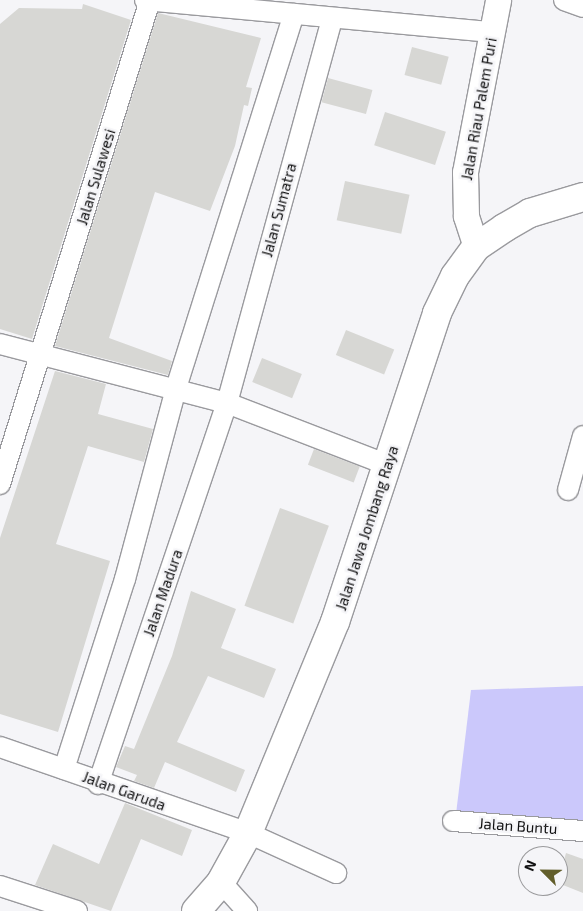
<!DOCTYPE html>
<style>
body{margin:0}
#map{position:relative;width:583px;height:911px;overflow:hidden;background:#f5f5f8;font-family:"Exo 2",sans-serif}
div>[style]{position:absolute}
.green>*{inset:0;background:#cbc8fb}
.building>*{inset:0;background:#d7d7d4;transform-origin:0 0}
.roads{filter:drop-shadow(1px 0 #9a9a9e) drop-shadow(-1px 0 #9a9a9e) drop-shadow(0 1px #9a9a9e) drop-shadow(0 -1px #9a9a9e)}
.minor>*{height:20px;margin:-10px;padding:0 10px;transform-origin:10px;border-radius:10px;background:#fff}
.tertiary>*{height:25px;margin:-12.5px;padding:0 12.5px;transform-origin:12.5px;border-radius:12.5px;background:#fff}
.secondary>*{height:28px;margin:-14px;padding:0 14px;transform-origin:14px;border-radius:14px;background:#fff}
span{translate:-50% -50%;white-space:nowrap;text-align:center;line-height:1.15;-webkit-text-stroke:5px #f5f5f8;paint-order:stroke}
.street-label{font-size:15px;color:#111112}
.north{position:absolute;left:518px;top:846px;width:50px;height:50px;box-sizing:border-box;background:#f5f5f8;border:1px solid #9a9a9c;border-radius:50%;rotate:293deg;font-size:14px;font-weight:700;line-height:20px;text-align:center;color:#111112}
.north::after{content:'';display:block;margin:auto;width:18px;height:22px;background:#625e2b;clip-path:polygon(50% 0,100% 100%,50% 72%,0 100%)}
</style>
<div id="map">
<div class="green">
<i style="clip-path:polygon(583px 686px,583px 822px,456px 814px,471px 690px)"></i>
</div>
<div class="building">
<i style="clip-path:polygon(83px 4px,131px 20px,32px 339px,0 329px,0 24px,19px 8px,82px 9px)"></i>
<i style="clip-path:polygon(158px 13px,261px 38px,246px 87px,252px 88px,248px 106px,244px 105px,235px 146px,210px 211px,155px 192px,109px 338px,172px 361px,168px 375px,55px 346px)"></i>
<i style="left:412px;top:47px;width:38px;height:29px;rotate:15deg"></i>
<i style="left:328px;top:78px;width:46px;height:25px;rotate:15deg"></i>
<i style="left:385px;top:112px;width:64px;height:35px;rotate:18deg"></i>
<i style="left:345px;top:181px;width:66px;height:40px;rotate:12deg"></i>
<i style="left:346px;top:330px;width:52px;height:27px;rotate:22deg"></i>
<i style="left:262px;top:358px;width:43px;height:26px;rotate:22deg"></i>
<i style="clip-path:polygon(55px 371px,106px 384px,98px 414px,153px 429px,144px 462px,88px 446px,56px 544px,110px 561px,58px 732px,0 714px,0 538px)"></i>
<i style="left:314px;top:449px;width:49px;height:17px;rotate:21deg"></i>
<i style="left:280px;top:508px;width:52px;height:104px;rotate:20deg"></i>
<i style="clip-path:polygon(191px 591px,236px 609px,221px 648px,276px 669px,264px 698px,208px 676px,177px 742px,245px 770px,236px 792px,165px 762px,154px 788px,134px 781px,137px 775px,116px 767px,125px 746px,134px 749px,172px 656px)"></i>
<i style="clip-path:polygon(125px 803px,192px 830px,182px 856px,141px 839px,111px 911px,35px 885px,53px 844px,99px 864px)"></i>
<i style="clip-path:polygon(566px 853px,583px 859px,583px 893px,558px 883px)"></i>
</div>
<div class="roads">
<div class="minor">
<i style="left:145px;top:0;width:348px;rotate:5.3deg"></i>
<i style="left:564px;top:0;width:20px;rotate:20deg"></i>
<i style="left:0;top:344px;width:235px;rotate:14.6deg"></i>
<i style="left:227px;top:403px;width:173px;rotate:21.1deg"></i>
<i style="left:0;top:484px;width:507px;rotate:-72.78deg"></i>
<i style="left:568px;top:490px;width:56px;rotate:-74.5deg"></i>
<i style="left:0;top:747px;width:262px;rotate:19.1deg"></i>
<i style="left:248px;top:833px;width:97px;rotate:24.4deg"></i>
<i style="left:64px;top:769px;width:200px;rotate:-72.2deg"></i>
<i style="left:125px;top:579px;width:198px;rotate:-75deg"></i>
<i style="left:176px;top:388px;width:392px;rotate:-72.5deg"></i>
<i style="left:98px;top:784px;width:402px;rotate:-71.3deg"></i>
<i style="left:227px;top:403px;width:399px;rotate:-74.7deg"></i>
<i style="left:453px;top:821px;width:130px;rotate:4.4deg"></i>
<i style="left:221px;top:882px;width:39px;rotate:48deg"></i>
<i style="left:0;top:886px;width:81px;rotate:18deg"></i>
</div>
<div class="tertiary">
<i style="left:476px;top:247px;width:33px;rotate:-108deg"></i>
<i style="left:466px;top:216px;width:44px;rotate:-91.3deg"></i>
<i style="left:465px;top:172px;width:175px;rotate:-79.1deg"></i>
</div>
<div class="secondary">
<i style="left:196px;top:911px;width:38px;rotate:-49deg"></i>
<i style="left:221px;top:882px;width:56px;rotate:-61.1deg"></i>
<i style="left:248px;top:833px;width:228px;rotate:-67.6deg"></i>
<i style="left:335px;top:622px;width:325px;rotate:-71.7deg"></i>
<i style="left:437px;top:313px;width:41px;rotate:-64.1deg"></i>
<i style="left:455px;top:276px;width:36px;rotate:-54deg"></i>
<i style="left:476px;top:247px;width:34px;rotate:-34deg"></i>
<i style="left:504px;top:228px;width:30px;rotate:-30deg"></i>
<i style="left:530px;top:213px;width:55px;rotate:-16.8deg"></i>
</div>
</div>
<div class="street-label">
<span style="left:479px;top:109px;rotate:-80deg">Jalan Riau Palem Puri</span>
<span style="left:96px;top:177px;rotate:-73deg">Jalan Sulawesi</span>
<span style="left:279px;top:210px;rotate:-75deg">Jalan Sumatra</span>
<span style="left:367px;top:528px;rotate:-72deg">Jalan Jawa Jombang Raya</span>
<span style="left:163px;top:593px;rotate:-71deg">Jalan Madura</span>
<span style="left:124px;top:791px;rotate:20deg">Jalan Garuda</span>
<span style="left:518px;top:826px;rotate:4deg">Jalan Buntu</span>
</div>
<div class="north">N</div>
</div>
